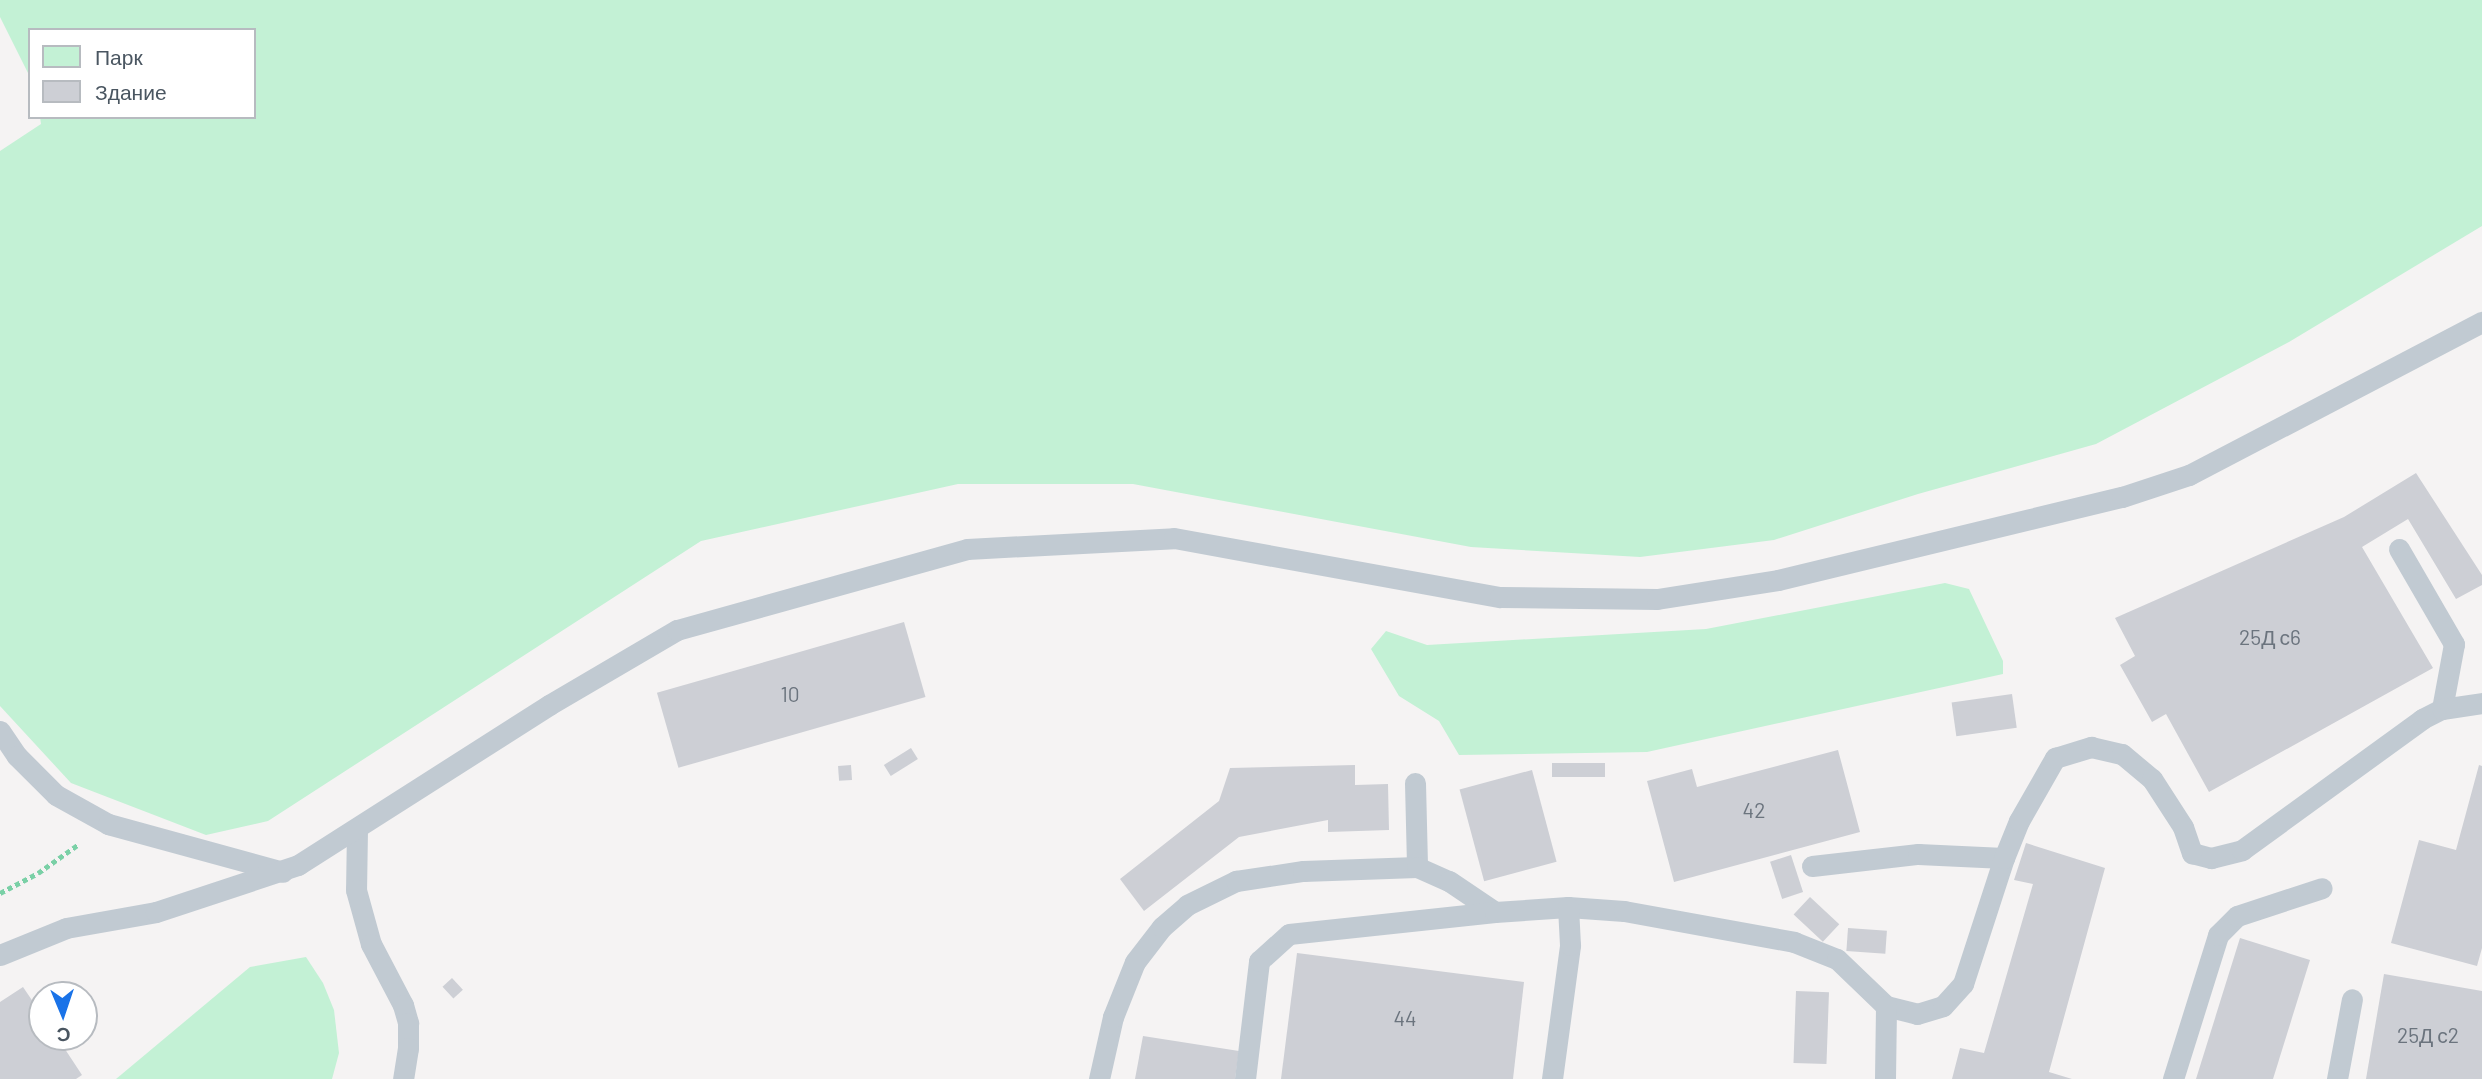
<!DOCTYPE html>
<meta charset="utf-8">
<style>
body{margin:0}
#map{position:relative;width:2482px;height:1079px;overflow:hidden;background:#f5f3f3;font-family:Barlow,sans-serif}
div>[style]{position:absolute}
.green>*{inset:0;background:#c3f1d5}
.building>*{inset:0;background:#cdcfd5;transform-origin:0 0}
.path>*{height:4.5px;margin-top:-2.25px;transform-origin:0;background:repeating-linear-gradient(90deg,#7ad0a6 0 5px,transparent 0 8.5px)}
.lane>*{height:21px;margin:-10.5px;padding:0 10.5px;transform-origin:10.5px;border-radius:10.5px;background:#c1cad2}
span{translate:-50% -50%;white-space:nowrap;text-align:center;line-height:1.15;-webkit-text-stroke:7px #fff;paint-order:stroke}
.number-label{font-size:21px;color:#6b747e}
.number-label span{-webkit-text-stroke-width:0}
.legend{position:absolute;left:28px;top:28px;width:228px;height:91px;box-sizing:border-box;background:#fff;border:2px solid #b7bbc0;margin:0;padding:9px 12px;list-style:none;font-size:21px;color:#4a5661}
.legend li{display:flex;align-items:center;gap:14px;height:35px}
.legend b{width:35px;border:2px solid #b7bbc0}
.north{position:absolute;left:28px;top:981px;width:70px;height:70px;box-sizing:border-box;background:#fff;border:2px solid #b7bbc0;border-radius:50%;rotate:178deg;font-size:19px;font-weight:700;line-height:28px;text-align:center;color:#4a5661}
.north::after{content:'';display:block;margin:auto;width:24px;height:32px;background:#1a73e8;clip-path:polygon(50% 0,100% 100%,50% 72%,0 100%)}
</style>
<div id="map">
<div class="green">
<i style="clip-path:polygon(0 0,2482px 0,2482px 226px,2289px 342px,2096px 444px,1918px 494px,1774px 540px,1640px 557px,1471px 547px,1133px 484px,958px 484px,701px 541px,268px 821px,206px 835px,71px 783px,0 706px,0 151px,41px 124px,40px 117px,254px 117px,254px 30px,30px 30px,30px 77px,0 17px)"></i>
<i style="clip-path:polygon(1945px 583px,1969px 589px,2003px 661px,2003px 674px,1647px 752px,1459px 755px,1439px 721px,1399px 696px,1371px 649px,1386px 631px,1427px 645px,1706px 629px)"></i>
<i style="clip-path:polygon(306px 957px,323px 983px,334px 1010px,339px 1053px,332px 1079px,116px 1079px,250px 967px)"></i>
</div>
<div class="building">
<i style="clip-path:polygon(2416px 473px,2482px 575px,2482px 585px,2456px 599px,2408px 519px,2362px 547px,2433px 668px,2209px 792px,2166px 714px,2152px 722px,2120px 665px,2135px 656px,2115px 618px,2344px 517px)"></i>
<i style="left:904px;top:622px;width:78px;height:257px;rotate:74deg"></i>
<i style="left:2012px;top:694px;width:34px;height:61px;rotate:82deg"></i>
<i style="left:911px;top:748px;width:13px;height:32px;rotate:58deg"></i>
<i style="clip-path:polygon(1838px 750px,1860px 832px,1674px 882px,1647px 781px,1692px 769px,1697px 787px)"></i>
<i style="left:1552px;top:763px;width:53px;height:14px"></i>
<i style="left:851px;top:765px;width:15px;height:13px;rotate:86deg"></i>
<i style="clip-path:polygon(1355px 765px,1355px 785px,1388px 784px,1389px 830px,1328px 832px,1328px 820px,1239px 837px,1144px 911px,1120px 879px,1219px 801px,1230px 768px)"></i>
<i style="clip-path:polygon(2479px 765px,2482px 766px,2482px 948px,2477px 966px,2391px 943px,2419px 840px,2456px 850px)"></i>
<i style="left:1532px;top:770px;width:95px;height:75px;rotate:75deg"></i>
<i style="clip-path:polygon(2026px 843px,2105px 868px,2049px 1072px,2072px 1079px,1952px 1079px,1960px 1048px,1984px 1053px,2033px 884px,2014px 880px)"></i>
<i style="left:1791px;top:855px;width:39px;height:22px;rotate:72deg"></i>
<i style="left:1810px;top:897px;width:40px;height:24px;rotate:43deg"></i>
<i style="left:1848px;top:928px;width:39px;height:23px;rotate:4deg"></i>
<i style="clip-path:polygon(2240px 938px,2310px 960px,2273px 1079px,2196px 1079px)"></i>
<i style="clip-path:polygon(1297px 953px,1524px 982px,1513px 1079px,1281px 1079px)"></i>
<i style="clip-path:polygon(2384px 974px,2482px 991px,2482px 1079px,2366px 1079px)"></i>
<i style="left:452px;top:978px;width:16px;height:13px;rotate:47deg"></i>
<i style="clip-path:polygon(23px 987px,42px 1015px,42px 1037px,57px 1037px,82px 1075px,76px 1079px,0 1079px,0 1002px)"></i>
<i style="left:1796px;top:991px;width:33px;height:72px;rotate:2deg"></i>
<i style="clip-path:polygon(1143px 1036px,1239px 1051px,1235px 1079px,1135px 1079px)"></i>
</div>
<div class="path">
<i style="left:0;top:893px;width:43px;rotate:-27.8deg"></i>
<i style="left:38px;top:873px;width:50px;rotate:-35.3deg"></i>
</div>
<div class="lane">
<i style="left:2399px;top:549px;width:110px;rotate:59.9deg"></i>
<i style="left:2454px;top:644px;width:66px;rotate:100.5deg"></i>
<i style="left:0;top:731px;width:30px;rotate:56deg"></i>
<i style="left:17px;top:756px;width:55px;rotate:45deg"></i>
<i style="left:56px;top:795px;width:60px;rotate:29.1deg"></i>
<i style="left:108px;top:824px;width:181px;rotate:15.3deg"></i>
<i style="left:1415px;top:783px;width:84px;rotate:88.6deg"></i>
<i style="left:357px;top:829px;width:61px;rotate:90.9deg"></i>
<i style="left:356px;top:890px;width:56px;rotate:74.5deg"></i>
<i style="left:371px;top:944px;width:69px;rotate:62.3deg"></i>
<i style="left:403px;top:1005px;width:19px;rotate:74deg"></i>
<i style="left:408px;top:1023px;width:25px;rotate:90deg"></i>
<i style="left:408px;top:1048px;width:31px;rotate:99deg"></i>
<i style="left:1812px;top:866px;width:107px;rotate:-6.5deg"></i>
<i style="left:1918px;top:854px;width:86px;rotate:2.7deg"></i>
<i style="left:0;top:955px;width:71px;rotate:-22.2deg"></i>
<i style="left:66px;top:928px;width:91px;rotate:-10.1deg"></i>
<i style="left:156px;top:912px;width:150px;rotate:-18.3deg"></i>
<i style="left:298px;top:865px;width:298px;rotate:-32.5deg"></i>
<i style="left:549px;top:705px;width:148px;rotate:-30.4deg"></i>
<i style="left:677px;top:630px;width:301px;rotate:-15.6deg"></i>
<i style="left:967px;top:549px;width:207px;rotate:-3deg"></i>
<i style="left:1174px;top:538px;width:331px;rotate:10.3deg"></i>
<i style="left:1500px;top:597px;width:157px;rotate:0.7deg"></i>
<i style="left:1657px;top:599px;width:122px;rotate:-8.9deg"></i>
<i style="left:1778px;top:580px;width:354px;rotate:-13.6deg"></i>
<i style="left:2122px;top:497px;width:71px;rotate:-18.2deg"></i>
<i style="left:2189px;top:475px;width:331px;rotate:-27.6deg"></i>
<i style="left:1099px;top:1079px;width:64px;rotate:-77.3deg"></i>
<i style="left:1113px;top:1017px;width:59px;rotate:-68.2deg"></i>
<i style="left:1135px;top:962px;width:44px;rotate:-52.4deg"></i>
<i style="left:1162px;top:927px;width:33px;rotate:-41deg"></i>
<i style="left:1187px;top:905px;width:55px;rotate:-26.1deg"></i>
<i style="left:1236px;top:881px;width:68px;rotate:-8.5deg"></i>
<i style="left:1303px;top:871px;width:114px;rotate:-2deg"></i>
<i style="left:1417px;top:867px;width:35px;rotate:24deg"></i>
<i style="left:1449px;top:881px;width:55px;rotate:34deg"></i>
<i style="left:1245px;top:1079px;width:119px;rotate:-83.2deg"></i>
<i style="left:1259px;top:961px;width:40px;rotate:-42deg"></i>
<i style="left:1289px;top:934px;width:207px;rotate:-6.1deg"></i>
<i style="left:1495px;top:912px;width:73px;rotate:-3.9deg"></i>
<i style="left:1568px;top:907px;width:56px;rotate:4.1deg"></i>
<i style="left:1624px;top:911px;width:173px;rotate:10.3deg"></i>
<i style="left:1794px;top:942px;width:46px;rotate:21.6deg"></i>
<i style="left:1837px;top:959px;width:68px;rotate:43.8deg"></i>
<i style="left:1886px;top:1006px;width:32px;rotate:14deg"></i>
<i style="left:1917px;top:1014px;width:27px;rotate:-17deg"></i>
<i style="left:1943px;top:1006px;width:30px;rotate:-48deg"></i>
<i style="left:1963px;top:984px;width:133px;rotate:-72deg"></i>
<i style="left:2004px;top:858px;width:40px;rotate:-68deg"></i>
<i style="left:2019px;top:821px;width:73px;rotate:-60.3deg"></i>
<i style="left:2055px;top:758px;width:38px;rotate:-17deg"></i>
<i style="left:2091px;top:747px;width:32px;rotate:13deg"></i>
<i style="left:2122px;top:754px;width:39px;rotate:40deg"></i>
<i style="left:2152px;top:779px;width:57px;rotate:57.1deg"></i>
<i style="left:2183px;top:827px;width:28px;rotate:71deg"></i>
<i style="left:2192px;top:853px;width:20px;rotate:15deg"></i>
<i style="left:2211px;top:858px;width:32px;rotate:-14deg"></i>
<i style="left:2242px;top:850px;width:223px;rotate:-36deg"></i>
<i style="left:2422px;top:719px;width:22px;rotate:-27deg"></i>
<i style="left:2442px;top:709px;width:40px;rotate:-8.5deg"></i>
<i style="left:1552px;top:1079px;width:135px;rotate:-82.3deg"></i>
<i style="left:1570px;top:945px;width:38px;rotate:-93deg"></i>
<i style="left:1885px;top:1079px;width:73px;rotate:-89.2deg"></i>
<i style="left:2173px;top:1079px;width:151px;rotate:-72.6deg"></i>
<i style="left:2218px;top:935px;width:27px;rotate:-45deg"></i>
<i style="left:2237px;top:916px;width:89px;rotate:-18.2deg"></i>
<i style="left:2337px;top:1079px;width:81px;rotate:-79.4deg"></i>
</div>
<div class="number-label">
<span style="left:2270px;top:637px">25Д с6</span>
<span style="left:790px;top:694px">10</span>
<span style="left:1754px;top:810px">42</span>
<span style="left:1405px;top:1018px">44</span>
<span style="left:2428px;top:1035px">25Д с2</span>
</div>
<ul class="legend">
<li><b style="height:19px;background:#c3f1d5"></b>Парк</li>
<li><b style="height:19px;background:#cdcfd5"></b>Здание</li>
</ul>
<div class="north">С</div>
</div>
